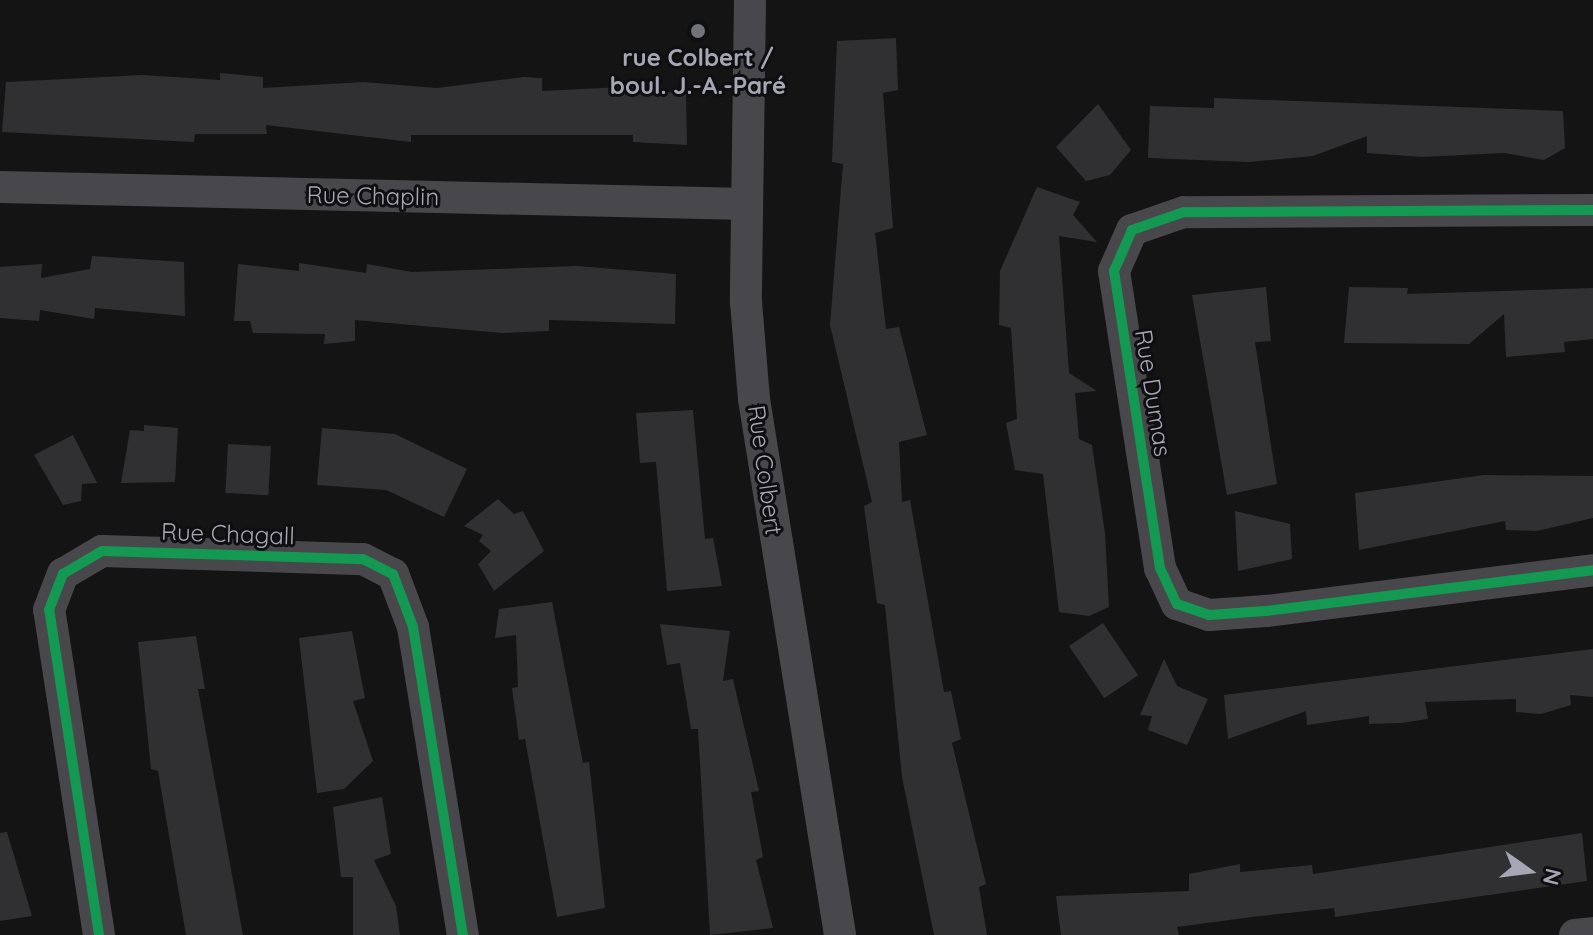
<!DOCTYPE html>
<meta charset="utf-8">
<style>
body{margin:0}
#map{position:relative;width:1593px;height:935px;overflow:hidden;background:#141414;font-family:Quicksand,sans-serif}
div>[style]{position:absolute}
.building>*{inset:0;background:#303032;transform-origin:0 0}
.minor>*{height:32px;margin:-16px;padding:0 16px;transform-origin:16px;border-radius:16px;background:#48484c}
.cycleway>*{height:10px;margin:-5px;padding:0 5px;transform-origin:5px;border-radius:5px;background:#139951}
.dots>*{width:22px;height:22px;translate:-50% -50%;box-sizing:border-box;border:4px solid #0f0e10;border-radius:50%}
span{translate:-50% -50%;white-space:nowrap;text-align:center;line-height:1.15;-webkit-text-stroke:6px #0f0e10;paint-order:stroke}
.poi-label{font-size:24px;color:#a6a6b4;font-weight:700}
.street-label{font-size:24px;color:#a6a6b4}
.north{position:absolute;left:1489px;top:831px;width:80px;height:80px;-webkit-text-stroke:6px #0f0e10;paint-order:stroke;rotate:104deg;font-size:22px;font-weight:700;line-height:32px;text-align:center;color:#a6a6b4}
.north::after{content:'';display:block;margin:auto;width:28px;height:36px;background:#a6a6b4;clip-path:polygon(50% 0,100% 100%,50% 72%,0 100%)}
</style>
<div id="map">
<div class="building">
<i style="clip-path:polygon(896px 38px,898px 90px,883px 93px,893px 228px,875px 233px,886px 329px,899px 327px,927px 435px,899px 442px,902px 502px,910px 500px,944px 692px,951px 691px,961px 739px,952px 743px,986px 884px,979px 887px,987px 935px,934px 935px,902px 777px,885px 605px,877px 603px,864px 506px,872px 502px,830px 325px,843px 164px,832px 162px,837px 41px)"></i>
<i style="clip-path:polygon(220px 73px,263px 77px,263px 88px,363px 82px,437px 88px,524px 77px,542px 78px,542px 91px,662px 85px,662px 92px,686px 93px,687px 145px,633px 142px,633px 135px,411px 135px,411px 142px,266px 125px,267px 134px,195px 134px,194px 142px,2px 132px,6px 82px,143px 75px,220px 80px)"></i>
<i style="clip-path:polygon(1214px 98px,1563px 111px,1565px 148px,1544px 160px,1504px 153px,1422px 157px,1367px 153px,1367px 136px,1313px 156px,1249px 162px,1148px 158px,1150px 106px,1214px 108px)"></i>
<i style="clip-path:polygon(1098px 104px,1131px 150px,1110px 175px,1086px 181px,1056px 147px)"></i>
<i style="clip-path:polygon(1037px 187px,1080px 202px,1073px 215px,1097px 242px,1059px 236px,1069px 373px,1097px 391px,1075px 393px,1079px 439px,1092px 445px,1105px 533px,1109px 607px,1089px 616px,1059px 612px,1043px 474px,1015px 470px,1006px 423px,1017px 419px,1011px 328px,999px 325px,1000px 271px)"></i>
<i style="clip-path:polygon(92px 256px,184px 262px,185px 316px,95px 308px,94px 319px,40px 310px,39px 321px,0 318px,0 267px,42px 264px,41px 278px,90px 269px)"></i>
<i style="clip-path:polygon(299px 263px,366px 273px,367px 264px,412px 272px,576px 266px,676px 274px,675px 324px,549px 320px,549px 331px,502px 333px,355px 320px,355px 341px,324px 344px,325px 334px,253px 333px,250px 321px,234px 321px,238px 264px,299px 271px)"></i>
<i style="clip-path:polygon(1266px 287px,1271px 341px,1255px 342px,1277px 484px,1227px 495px,1192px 295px)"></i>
<i style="clip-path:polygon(1349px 287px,1408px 288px,1407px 294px,1593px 288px,1593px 339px,1564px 342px,1565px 352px,1506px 357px,1504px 314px,1469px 344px,1344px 343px)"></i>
<i style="clip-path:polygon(693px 410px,705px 539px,713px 538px,722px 586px,667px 591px,656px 462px,640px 463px,636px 413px)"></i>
<i style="clip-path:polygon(144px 425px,178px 428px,175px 482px,121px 483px,130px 430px,144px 431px)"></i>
<i style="clip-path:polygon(322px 428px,395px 434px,467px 469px,444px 517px,386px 490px,317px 485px)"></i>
<i style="clip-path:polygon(73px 435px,97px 483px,82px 484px,81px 501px,63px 505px,34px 455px)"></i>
<i style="left:228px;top:444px;width:43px;height:49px;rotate:3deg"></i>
<i style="clip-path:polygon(1484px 475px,1593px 476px,1593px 518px,1537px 531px,1506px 530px,1505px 521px,1359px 550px,1355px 493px)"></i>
<i style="clip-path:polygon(498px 499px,514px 514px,523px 511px,544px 551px,494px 591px,478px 564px,491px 551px,479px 541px,483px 535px,464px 526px)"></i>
<i style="clip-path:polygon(1235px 511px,1290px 524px,1292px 559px,1238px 571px)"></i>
<i style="clip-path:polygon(552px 602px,583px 763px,589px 762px,605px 908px,557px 917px,525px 739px,519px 740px,512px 688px,518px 687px,516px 635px,495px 638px,499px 609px)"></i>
<i style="left:1103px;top:623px;width:63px;height:41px;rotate:56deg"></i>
<i style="clip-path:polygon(660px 624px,730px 631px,723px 681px,733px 679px,759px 791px,751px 792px,763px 857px,756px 860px,773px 928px,710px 935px,698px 729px,691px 729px,680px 663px,667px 665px)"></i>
<i style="clip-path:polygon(352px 631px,365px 698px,353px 701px,373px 761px,344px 789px,317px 793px,299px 638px)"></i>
<i style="clip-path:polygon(196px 636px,205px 689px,198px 689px,243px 935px,186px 935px,158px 771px,151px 769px,138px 642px)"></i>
<i style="clip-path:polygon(1593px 649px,1593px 697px,1570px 695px,1571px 705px,1541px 714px,1516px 712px,1516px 699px,1425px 702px,1428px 719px,1401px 723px,1369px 724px,1369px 716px,1307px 725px,1306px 711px,1228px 739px,1224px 695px)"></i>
<i style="clip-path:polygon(1164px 659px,1177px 686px,1208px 699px,1187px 745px,1148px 730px,1152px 716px,1140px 715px)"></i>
<i style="clip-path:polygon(382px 797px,391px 854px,374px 860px,396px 906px,400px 935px,353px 935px,353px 877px,341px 877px,333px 807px)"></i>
<i style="clip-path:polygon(7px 832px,32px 916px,0 921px,0 833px)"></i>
<i style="clip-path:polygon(1582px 833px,1587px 881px,1335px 917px,1334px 908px,1252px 917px,1177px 927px,1179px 935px,1061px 935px,1056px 896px,1189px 891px,1189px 874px,1240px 864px,1240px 872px,1312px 865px,1313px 874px)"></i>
</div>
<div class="minor">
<i style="left:750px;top:0;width:302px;rotate:90.8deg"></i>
<i style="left:746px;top:302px;width:97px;rotate:85.3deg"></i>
<i style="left:754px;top:399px;width:543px;rotate:80.88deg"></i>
<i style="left:0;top:187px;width:746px;rotate:1.31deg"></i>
<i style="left:1593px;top:210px;width:409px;rotate:179.7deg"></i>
<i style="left:1184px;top:212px;width:55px;rotate:160.9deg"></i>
<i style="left:1132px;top:230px;width:45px;rotate:113.7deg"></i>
<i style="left:1114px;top:271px;width:301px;rotate:81.2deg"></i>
<i style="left:1160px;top:568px;width:40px;rotate:65deg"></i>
<i style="left:1177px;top:604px;width:34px;rotate:19deg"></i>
<i style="left:1209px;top:615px;width:57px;rotate:-4deg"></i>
<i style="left:1266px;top:611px;width:330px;rotate:-7.1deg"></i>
<i style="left:99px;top:935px;width:329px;rotate:-98.7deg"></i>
<i style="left:49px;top:610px;width:39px;rotate:-69deg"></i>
<i style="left:63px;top:574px;width:45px;rotate:-30.5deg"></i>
<i style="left:102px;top:551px;width:261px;rotate:1.8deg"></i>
<i style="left:363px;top:559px;width:34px;rotate:27deg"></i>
<i style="left:393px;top:574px;width:57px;rotate:69.3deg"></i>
<i style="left:413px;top:627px;width:312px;rotate:80.8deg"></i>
<i style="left:1575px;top:935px;width:18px;rotate:-6deg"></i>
</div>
<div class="cycleway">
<i style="left:1593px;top:210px;width:409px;rotate:179.7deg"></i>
<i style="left:1184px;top:212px;width:55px;rotate:160.9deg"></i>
<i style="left:1132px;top:230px;width:45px;rotate:113.7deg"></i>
<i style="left:1114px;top:271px;width:301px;rotate:81.2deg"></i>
<i style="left:1160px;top:568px;width:40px;rotate:65deg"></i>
<i style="left:1177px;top:604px;width:34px;rotate:19deg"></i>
<i style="left:1209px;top:615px;width:57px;rotate:-4deg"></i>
<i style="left:1266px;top:611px;width:330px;rotate:-7.1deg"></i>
<i style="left:99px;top:935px;width:329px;rotate:-98.7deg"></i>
<i style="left:49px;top:610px;width:39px;rotate:-69deg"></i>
<i style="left:63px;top:574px;width:45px;rotate:-30.5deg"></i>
<i style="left:102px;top:551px;width:261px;rotate:1.8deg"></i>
<i style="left:363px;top:559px;width:34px;rotate:27deg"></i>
<i style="left:393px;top:574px;width:57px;rotate:69.3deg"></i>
<i style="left:413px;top:627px;width:312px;rotate:80.8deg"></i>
</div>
<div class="dots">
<i style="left:698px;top:31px;background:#73737c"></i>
</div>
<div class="poi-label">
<span style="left:698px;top:72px">rue Colbert /<br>boul. J.-A.-Paré</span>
</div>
<div class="street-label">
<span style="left:373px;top:196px;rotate:1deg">Rue Chaplin</span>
<span style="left:1153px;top:393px;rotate:81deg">Rue Dumas</span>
<span style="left:765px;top:470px;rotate:82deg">Rue Colbert</span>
<span style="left:228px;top:534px;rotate:2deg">Rue Chagall</span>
</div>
<div class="north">N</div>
</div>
